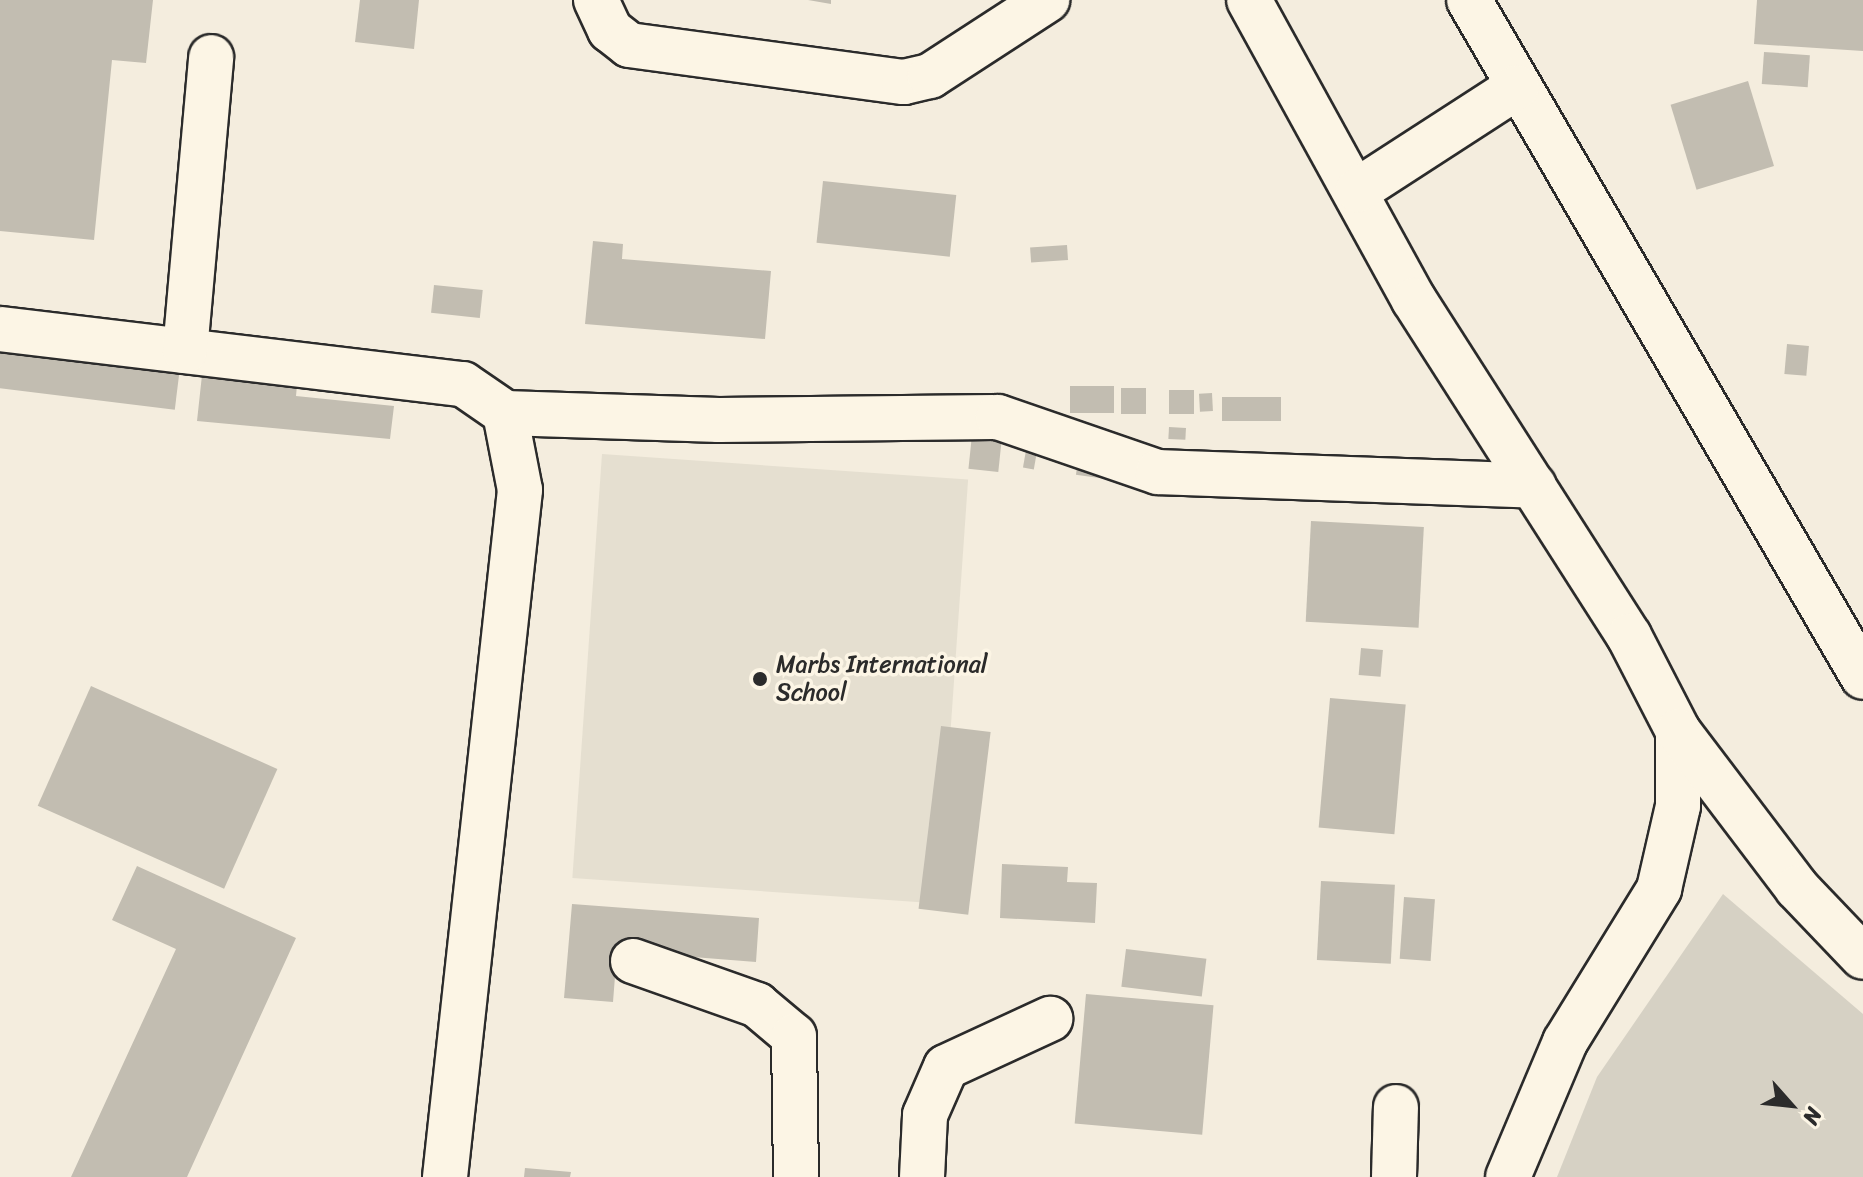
<!DOCTYPE html>
<style>
body{margin:0}
#map{position:relative;width:1863px;height:1177px;overflow:hidden;background:#f4edde;font-family:Sriracha,sans-serif}
div>[style]{position:absolute}
.built>*{inset:0;background:#e5dfd0;transform-origin:0 0}
.green>*{inset:0;background:#d6d1c4}
.building>*{inset:0;background:#c2bdb1;transform-origin:0 0}
.roads{filter:drop-shadow(2px 0 #2b2b2b) drop-shadow(-2px 0 #2b2b2b) drop-shadow(0 2px #2b2b2b) drop-shadow(0 -2px #2b2b2b)}
.minor>*{height:44px;margin:-22px;padding:0 22px;transform-origin:22px;border-radius:22px;background:#fcf5e5}
.major>*{height:44px;margin:-22px;padding:0 22px;transform-origin:22px;border-radius:22px;background:#fcf5e5}
.dots>*{width:22px;height:22px;translate:-50% -50%;box-sizing:border-box;border:4px solid #fcf5e5;border-radius:50%}
span{translate:-50% -50%;white-space:nowrap;text-align:center;line-height:1.15;-webkit-text-stroke:7px #fcf5e5;paint-order:stroke}
.poi-label{font-size:24px;color:#2b2b2b}
.left{translate:0 -50%;text-align:left}
.north{position:absolute;left:1751px;top:1065px;width:80px;height:80px;-webkit-text-stroke:6px #fcf5e5;paint-order:stroke;rotate:117deg;font-size:22px;font-weight:700;line-height:32px;text-align:center;color:#2b2b2b}
.north::after{content:'';display:block;margin:auto;width:28px;height:36px;background:#2b2b2b;clip-path:polygon(50% 0,100% 100%,50% 72%,0 100%)}
</style>
<div id="map">
<div class="built">
<i style="left:602px;top:454px;width:367px;height:425px;rotate:4deg"></i>
</div>
<div class="green">
<i style="clip-path:polygon(1723px 894px,1863px 1014px,1863px 1177px,1557px 1177px,1597px 1077px)"></i>
</div>
<div class="building">
<i style="clip-path:polygon(0 0,153px 0,146px 63px,112px 60px,94px 240px,0 231px)"></i>
<i style="clip-path:polygon(360px 0,419px 0,414px 49px,355px 42px)"></i>
<i style="clip-path:polygon(808px 0,831px 0,831px 4px)"></i>
<i style="clip-path:polygon(1757px 0,1863px 0,1863px 51px,1754px 44px)"></i>
<i style="left:1764px;top:52px;width:46px;height:32px;rotate:4deg"></i>
<i style="left:1748px;top:81px;width:89px;height:81px;rotate:73deg"></i>
<i style="left:823px;top:181px;width:134px;height:62px;rotate:6deg"></i>
<i style="clip-path:polygon(593px 241px,623px 244px,622px 259px,771px 271px,765px 339px,585px 324px)"></i>
<i style="left:1067px;top:245px;width:15px;height:37px;rotate:86deg"></i>
<i style="left:434px;top:285px;width:49px;height:28px;rotate:6deg"></i>
<i style="left:1787px;top:344px;width:22px;height:30px;rotate:5deg"></i>
<i style="left:0;top:348px;width:181px;height:40px;rotate:7deg"></i>
<i style="clip-path:polygon(202px 375px,297px 385px,296px 396px,394px 406px,390px 439px,197px 421px)"></i>
<i style="left:1070px;top:386px;width:44px;height:27px"></i>
<i style="left:1121px;top:388px;width:25px;height:26px"></i>
<i style="left:1169px;top:390px;width:25px;height:24px"></i>
<i style="left:1212px;top:393px;width:18px;height:13px;rotate:87deg"></i>
<i style="left:1222px;top:397px;width:59px;height:24px"></i>
<i style="left:1169px;top:427px;width:17px;height:12px;rotate:3deg"></i>
<i style="left:972px;top:435px;width:30px;height:34px;rotate:6deg"></i>
<i style="left:1028px;top:439px;width:11px;height:29px;rotate:10deg"></i>
<i style="left:1079px;top:453px;width:29px;height:22px;rotate:8deg"></i>
<i style="left:1311px;top:521px;width:113px;height:101px;rotate:3deg"></i>
<i style="left:1361px;top:648px;width:22px;height:27px;rotate:5deg"></i>
<i style="left:91px;top:686px;width:204px;height:131px;rotate:24deg"></i>
<i style="left:1330px;top:698px;width:76px;height:130px;rotate:5deg"></i>
<i style="left:941px;top:726px;width:50px;height:184px;rotate:7deg"></i>
<i style="clip-path:polygon(1002px 864px,1068px 867px,1067px 882px,1097px 883px,1095px 923px,1000px 918px)"></i>
<i style="clip-path:polygon(137px 866px,296px 938px,187px 1177px,71px 1177px,176px 949px,112px 920px)"></i>
<i style="left:1321px;top:881px;width:74px;height:79px;rotate:3deg"></i>
<i style="left:1404px;top:897px;width:31px;height:62px;rotate:4deg"></i>
<i style="clip-path:polygon(572px 904px,759px 918px,756px 962px,617px 951px,613px 1002px,564px 998px)"></i>
<i style="left:1126px;top:949px;width:81px;height:38px;rotate:7deg"></i>
<i style="left:1086px;top:994px;width:128px;height:130px;rotate:5deg"></i>
<i style="clip-path:polygon(525px 1168px,571px 1172px,570px 1177px,524px 1177px)"></i>
</div>
<div class="roads">
<div class="minor">
<i style="left:596px;top:0;width:33px;rotate:65deg"></i>
<i style="left:610px;top:30px;width:24px;rotate:38deg"></i>
<i style="left:629px;top:45px;width:277px;rotate:7.7deg"></i>
<i style="left:904px;top:82px;width:27px;rotate:-13deg"></i>
<i style="left:930px;top:76px;width:140px;rotate:-33deg"></i>
<i style="left:0;top:329px;width:466px;rotate:6.8deg"></i>
<i style="left:463px;top:384px;width:51px;rotate:34.6deg"></i>
<i style="left:505px;top:413px;width:78px;rotate:79deg"></i>
<i style="left:520px;top:490px;width:691px;rotate:96.23deg"></i>
<i style="left:185px;top:351px;width:295px;rotate:-84.9deg"></i>
<i style="left:505px;top:413px;width:214px;rotate:1.9deg"></i>
<i style="left:719px;top:420px;width:279px;rotate:-0.6deg"></i>
<i style="left:998px;top:417px;width:169px;rotate:19deg"></i>
<i style="left:1158px;top:472px;width:376px;rotate:2.1deg"></i>
<i style="left:633px;top:961px;width:132px;rotate:19.5deg"></i>
<i style="left:757px;top:1005px;width:48px;rotate:40deg"></i>
<i style="left:794px;top:1036px;width:141px;rotate:89.2deg"></i>
<i style="left:922px;top:1177px;width:62px;rotate:-87.2deg"></i>
<i style="left:925px;top:1115px;width:52px;rotate:-66.4deg"></i>
<i style="left:946px;top:1067px;width:115px;rotate:-24.8deg"></i>
<i style="left:1394px;top:1177px;width:70px;rotate:-88.4deg"></i>
<i style="left:1508px;top:1177px;width:147px;rotate:-67.1deg"></i>
<i style="left:1565px;top:1042px;width:180px;rotate:-58.4deg"></i>
<i style="left:1659px;top:889px;width:85px;rotate:-77.1deg"></i>
<i style="left:1678px;top:806px;width:75px;rotate:-90deg"></i>
</div>
<div class="major">
<i style="left:1249px;top:0;width:342px;rotate:61.2deg"></i>
<i style="left:1414px;top:300px;width:399px;rotate:57.4deg"></i>
<i style="left:1629px;top:636px;width:107px;rotate:62.7deg"></i>
<i style="left:1678px;top:731px;width:197px;rotate:52.8deg"></i>
<i style="left:1797px;top:888px;width:95px;rotate:46.3deg"></i>
<i style="left:1469px;top:0;width:783px;rotate:59.8deg"></i>
<i style="left:1358px;top:190px;width:189px;rotate:-32.9deg"></i>
</div>
</div>
<div class="dots">
<i style="left:760px;top:679px;background:#2b2b2b"></i>
</div>
<div class="poi-label">
<span class="left" style="left:776px;top:679px">Marbs International<br>School</span>
</div>
<div class="north">N</div>
</div>
